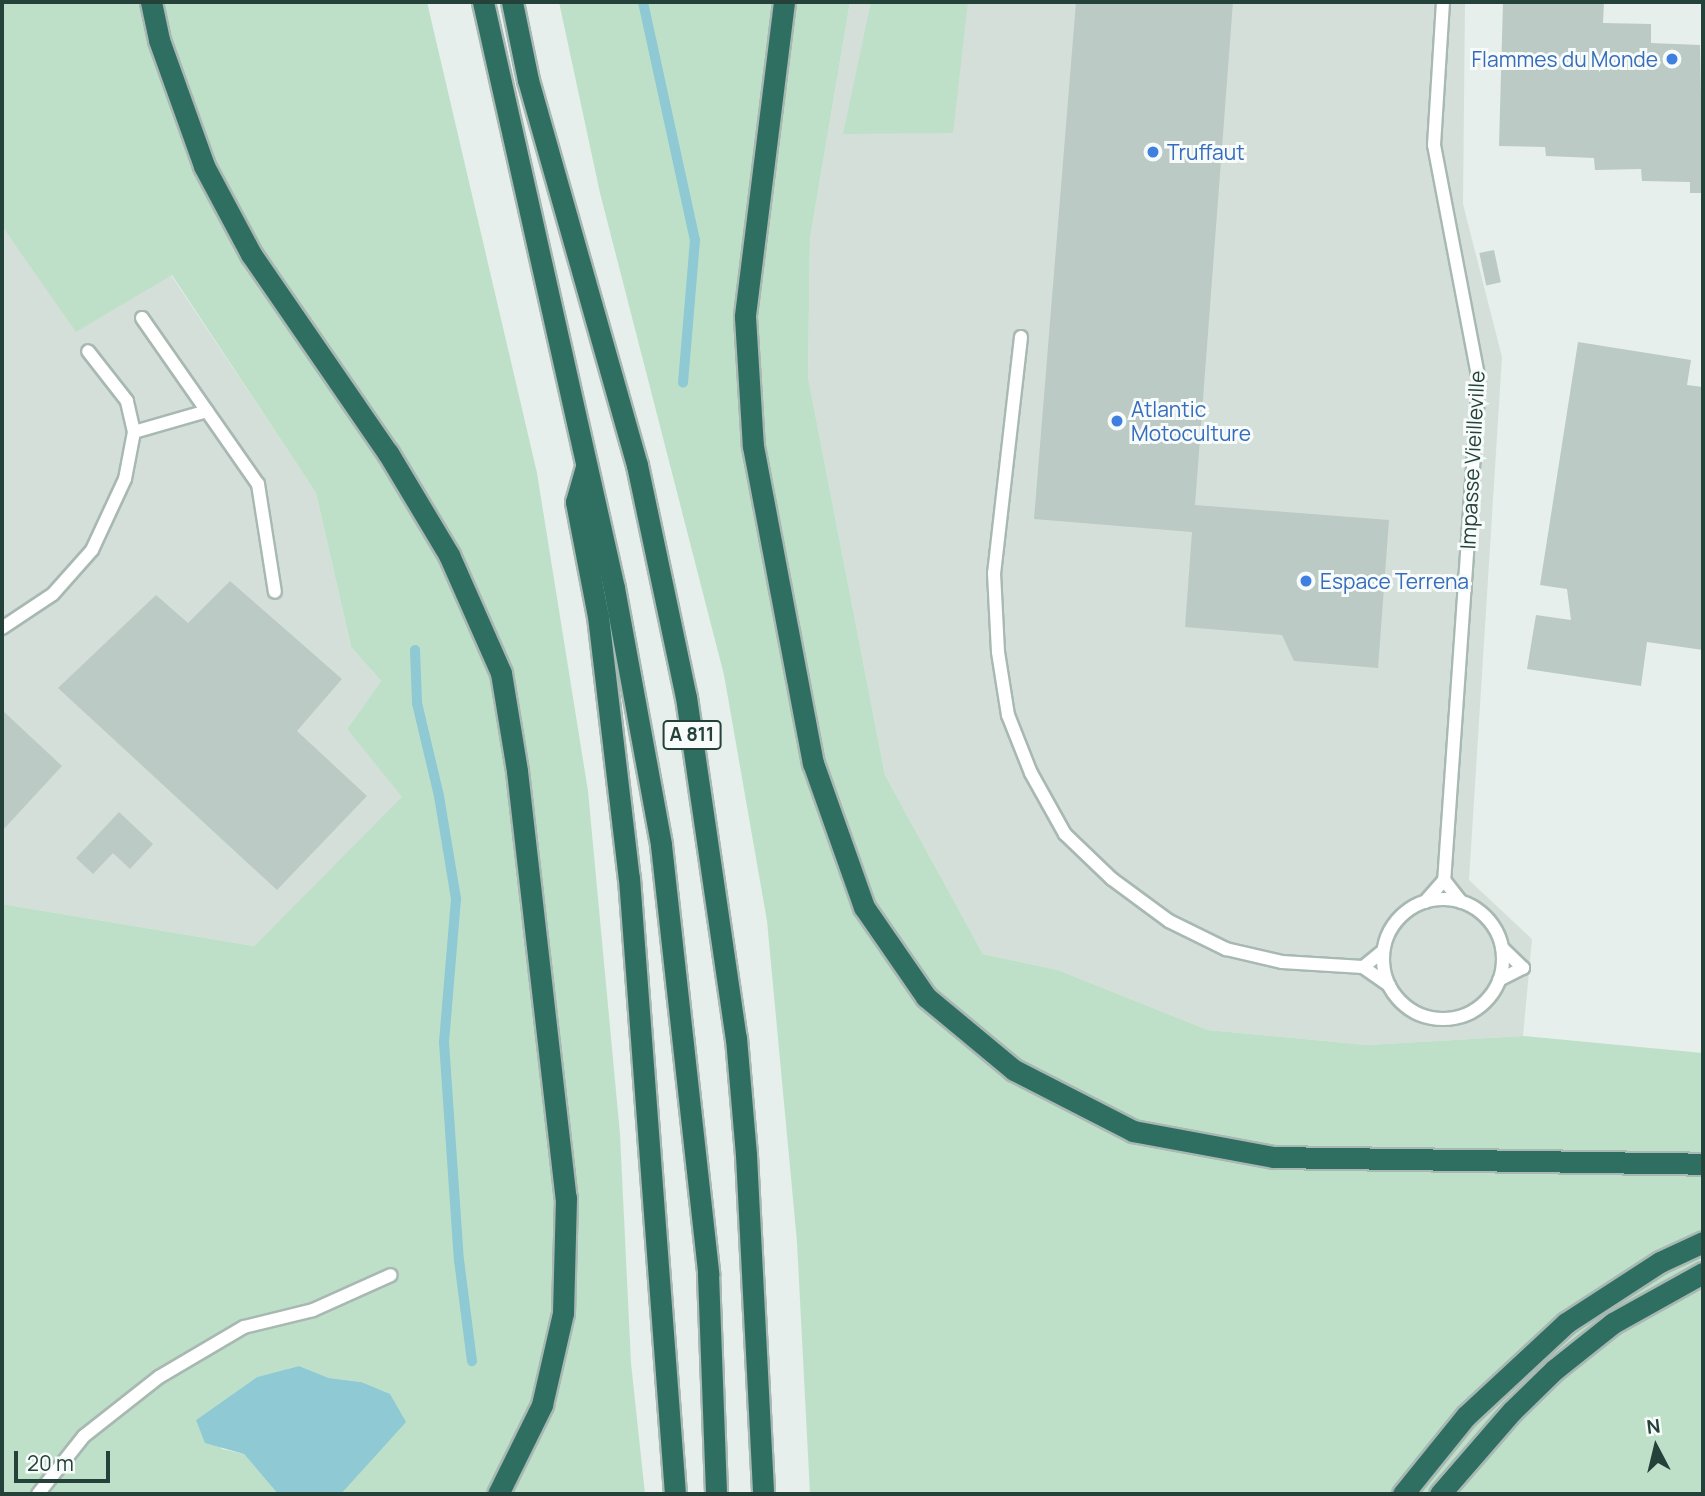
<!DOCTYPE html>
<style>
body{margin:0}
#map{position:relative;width:1705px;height:1496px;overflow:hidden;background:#e6efeb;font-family:Manrope,sans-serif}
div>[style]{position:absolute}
.built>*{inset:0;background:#d4dfda}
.green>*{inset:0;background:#bfe0c8}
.water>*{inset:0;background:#8ec9d4}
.stream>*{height:10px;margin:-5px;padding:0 5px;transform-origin:5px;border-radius:5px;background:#8ec9d4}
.building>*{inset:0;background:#bbcac4;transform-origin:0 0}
.roads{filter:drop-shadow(2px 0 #a8b8b2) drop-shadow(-2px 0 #a8b8b2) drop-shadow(0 2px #a8b8b2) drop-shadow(0 -2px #a8b8b2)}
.lane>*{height:12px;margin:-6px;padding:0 6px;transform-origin:6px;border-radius:6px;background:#fff}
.lane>.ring{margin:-6px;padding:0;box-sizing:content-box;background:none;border:12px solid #fff;border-radius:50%}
.highway>*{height:21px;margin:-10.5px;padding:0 10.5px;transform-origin:10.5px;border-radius:10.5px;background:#2f6f62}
.dots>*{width:19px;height:19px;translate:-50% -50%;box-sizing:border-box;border:4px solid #f7fbf9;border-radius:50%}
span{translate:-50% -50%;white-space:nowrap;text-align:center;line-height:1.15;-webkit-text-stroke:6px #f7fbf9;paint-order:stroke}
.shield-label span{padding:2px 5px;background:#f7fbf9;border:2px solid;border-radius:5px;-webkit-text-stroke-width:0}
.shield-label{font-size:19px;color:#24423a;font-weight:700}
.shop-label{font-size:21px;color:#366cbe}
.right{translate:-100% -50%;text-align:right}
.left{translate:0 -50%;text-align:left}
.street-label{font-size:21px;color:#24423a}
.frame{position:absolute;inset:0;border:4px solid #24423a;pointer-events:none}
.north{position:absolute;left:1621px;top:1412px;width:70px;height:70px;-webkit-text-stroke:5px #f7fbf9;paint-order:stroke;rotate:353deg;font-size:19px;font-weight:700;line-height:28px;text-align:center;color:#24423a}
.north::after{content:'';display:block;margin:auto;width:24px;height:32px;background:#24423a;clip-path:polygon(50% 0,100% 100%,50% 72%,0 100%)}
.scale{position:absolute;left:14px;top:1451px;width:96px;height:32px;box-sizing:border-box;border:4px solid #24423a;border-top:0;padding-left:9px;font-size:21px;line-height:24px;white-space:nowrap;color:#24423a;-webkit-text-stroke:5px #f7fbf9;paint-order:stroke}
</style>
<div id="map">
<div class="built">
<i style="clip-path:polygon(850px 2px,1465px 2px,1463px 204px,1502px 357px,1469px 880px,1532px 939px,1523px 1036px,1367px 1045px,1208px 1030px,1058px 970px,983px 954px,885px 775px,808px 377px,810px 239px)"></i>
<i style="clip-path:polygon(2px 226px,15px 244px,171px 275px,316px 493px,351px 647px,381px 681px,347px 729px,403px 797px,254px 946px,2px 904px)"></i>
</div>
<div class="green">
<i style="clip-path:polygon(2px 2px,427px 2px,537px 473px,588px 791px,620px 1134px,631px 1363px,645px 1494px,341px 1494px,405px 1421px,361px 1382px,329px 1378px,299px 1366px,257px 1377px,196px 1420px,222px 1449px,244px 1454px,278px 1494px,2px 1494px,2px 904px,254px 946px,402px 797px,347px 729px,381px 681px,351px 647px,316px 493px,172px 275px,76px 332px,2px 226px)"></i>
<i style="clip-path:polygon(559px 2px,850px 2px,810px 239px,808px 377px,885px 775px,983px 954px,1058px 970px,1208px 1030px,1367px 1045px,1523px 1036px,1703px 1053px,1703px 1494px,810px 1494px,797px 1242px,767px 921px,724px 675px,600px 193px)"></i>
<i style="clip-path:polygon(871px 2px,968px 2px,953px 133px,843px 134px)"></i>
</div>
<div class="water">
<i style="clip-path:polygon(299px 1366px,329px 1378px,361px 1382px,390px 1394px,406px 1422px,341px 1494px,278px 1494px,244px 1454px,205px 1443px,196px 1420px,257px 1377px)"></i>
</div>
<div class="stream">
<i style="left:643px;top:2px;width:244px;rotate:77.7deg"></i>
<i style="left:695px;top:240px;width:143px;rotate:94.8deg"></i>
<i style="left:415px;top:650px;width:53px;rotate:87.8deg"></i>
<i style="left:417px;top:703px;width:96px;rotate:76.7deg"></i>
<i style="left:439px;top:796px;width:104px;rotate:80.6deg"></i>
<i style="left:456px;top:899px;width:144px;rotate:94.8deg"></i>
<i style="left:444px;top:1042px;width:219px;rotate:86.1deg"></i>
<i style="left:459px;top:1260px;width:102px;rotate:82.7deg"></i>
</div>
<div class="building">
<i style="clip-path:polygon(1076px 2px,1233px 2px,1195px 505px,1389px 520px,1378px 668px,1294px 661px,1282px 635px,1185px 627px,1192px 532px,1034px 519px)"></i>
<i style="clip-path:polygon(1503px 2px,1604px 2px,1603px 23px,1651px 24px,1651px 43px,1700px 45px,1703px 193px,1690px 193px,1690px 182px,1642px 181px,1641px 169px,1595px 170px,1594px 158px,1546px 156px,1545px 147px,1499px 146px)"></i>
<i style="left:1494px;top:250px;width:33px;height:15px;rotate:78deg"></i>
<i style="clip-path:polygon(1578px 342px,1691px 360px,1687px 385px,1703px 387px,1703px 650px,1647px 642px,1641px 686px,1527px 669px,1536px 615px,1571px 620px,1567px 589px,1540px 585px)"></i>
<i style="clip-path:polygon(230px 581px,342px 679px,297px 731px,367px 796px,277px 890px,58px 688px,156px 595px,188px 623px)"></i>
<i style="clip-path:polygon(2px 710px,62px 766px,2px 831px)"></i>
<i style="clip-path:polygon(119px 812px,153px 844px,130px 869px,113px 853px,93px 874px,76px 858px)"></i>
</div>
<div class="roads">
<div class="lane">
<i style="left:1443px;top:2px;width:143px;rotate:93.6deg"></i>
<i style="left:1434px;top:145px;width:241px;rotate:79.2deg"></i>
<i style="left:1479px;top:382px;width:499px;rotate:94deg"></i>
<i style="left:142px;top:318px;width:203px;rotate:55.1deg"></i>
<i style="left:258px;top:484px;width:109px;rotate:81.1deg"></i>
<i style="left:1021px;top:337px;width:238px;rotate:96.5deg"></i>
<i style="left:994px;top:573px;width:79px;rotate:87.1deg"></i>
<i style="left:998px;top:652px;width:64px;rotate:81deg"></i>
<i style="left:1008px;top:715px;width:62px;rotate:68.4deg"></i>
<i style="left:1031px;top:773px;width:70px;rotate:60.9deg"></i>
<i style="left:1065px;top:834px;width:65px;rotate:43.8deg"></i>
<i style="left:1112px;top:879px;width:71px;rotate:36.4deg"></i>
<i style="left:1169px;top:921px;width:64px;rotate:26.2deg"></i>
<i style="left:1226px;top:949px;width:57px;rotate:13.1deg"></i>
<i style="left:1282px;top:962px;width:81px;rotate:3.5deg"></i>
<i style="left:134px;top:432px;width:76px;rotate:-16deg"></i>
<i style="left:2px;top:628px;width:61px;rotate:-33.7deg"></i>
<i style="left:53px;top:594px;width:59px;rotate:-48.4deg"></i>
<i style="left:92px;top:550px;width:78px;rotate:-65.1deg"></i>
<i style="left:125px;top:479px;width:48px;rotate:-79.2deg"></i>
<i style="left:134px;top:432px;width:32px;rotate:-103deg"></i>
<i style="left:127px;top:401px;width:63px;rotate:-128deg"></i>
<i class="ring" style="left:1383px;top:899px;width:108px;height:108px"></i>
<i style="left:1425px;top:902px;width:29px;rotate:-49deg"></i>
<i style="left:1444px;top:880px;width:28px;rotate:52deg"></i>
<i style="left:1383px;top:951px;width:26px;rotate:141deg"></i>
<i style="left:1363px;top:967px;width:32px;rotate:35deg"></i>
<i style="left:1499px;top:980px;width:27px;rotate:-27deg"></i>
<i style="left:1523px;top:968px;width:29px;rotate:-136deg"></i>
<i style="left:38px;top:1494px;width:74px;rotate:-51.6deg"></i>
<i style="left:84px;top:1436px;width:95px;rotate:-38.2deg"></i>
<i style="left:159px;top:1377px;width:99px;rotate:-30.5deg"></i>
<i style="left:244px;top:1327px;width:71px;rotate:-13.8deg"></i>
<i style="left:313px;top:1310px;width:85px;rotate:-24.2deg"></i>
</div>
<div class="highway">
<i style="left:151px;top:2px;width:39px;rotate:78deg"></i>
<i style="left:159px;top:40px;width:134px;rotate:70.3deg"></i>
<i style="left:204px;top:166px;width:100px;rotate:61.9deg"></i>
<i style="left:251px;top:254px;width:242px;rotate:55.5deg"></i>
<i style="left:388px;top:453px;width:119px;rotate:59.1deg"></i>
<i style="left:449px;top:555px;width:129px;rotate:66.2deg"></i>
<i style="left:501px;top:673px;width:99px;rotate:80.7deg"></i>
<i style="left:517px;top:771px;width:430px;rotate:83.5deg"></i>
<i style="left:566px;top:1198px;width:115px;rotate:91.5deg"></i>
<i style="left:563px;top:1313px;width:94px;rotate:102.9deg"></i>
<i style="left:542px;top:1405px;width:99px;rotate:116.3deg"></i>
<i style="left:483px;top:2px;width:600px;rotate:77.4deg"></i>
<i style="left:614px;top:588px;width:261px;rotate:79.6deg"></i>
<i style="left:661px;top:845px;width:432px;rotate:83.7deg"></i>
<i style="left:708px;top:1274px;width:220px;rotate:87.9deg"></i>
<i style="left:512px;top:2px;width:80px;rotate:78.4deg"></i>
<i style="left:528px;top:80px;width:400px;rotate:74.2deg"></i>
<i style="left:637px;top:465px;width:237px;rotate:78.1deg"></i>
<i style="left:686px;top:697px;width:345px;rotate:81.7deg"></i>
<i style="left:736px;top:1038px;width:117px;rotate:85.1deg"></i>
<i style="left:746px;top:1155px;width:339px;rotate:87.1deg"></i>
<i style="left:784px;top:2px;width:317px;rotate:97.1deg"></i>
<i style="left:745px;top:317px;width:129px;rotate:86.5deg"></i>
<i style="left:753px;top:446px;width:323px;rotate:79.3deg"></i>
<i style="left:813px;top:763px;width:153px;rotate:70.5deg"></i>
<i style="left:864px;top:907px;width:109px;rotate:55.4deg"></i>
<i style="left:926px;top:997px;width:114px;rotate:39.7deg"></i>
<i style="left:1014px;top:1070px;width:134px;rotate:27.1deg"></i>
<i style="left:1133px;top:1131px;width:142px;rotate:10.5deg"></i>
<i style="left:1273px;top:1157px;width:430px;rotate:0.9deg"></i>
<i style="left:586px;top:467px;width:36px;rotate:106deg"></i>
<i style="left:576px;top:502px;width:116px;rotate:79.1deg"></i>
<i style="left:598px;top:616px;width:264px;rotate:83.3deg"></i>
<i style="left:629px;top:878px;width:618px;rotate:85.73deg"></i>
<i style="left:1403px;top:1494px;width:100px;rotate:-51.1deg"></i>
<i style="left:1466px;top:1416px;width:137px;rotate:-42.9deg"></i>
<i style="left:1566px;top:1323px;width:112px;rotate:-33deg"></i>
<i style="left:1660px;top:1262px;width:47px;rotate:-24.9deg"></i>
<i style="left:1440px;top:1494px;width:110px;rotate:-49.1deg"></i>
<i style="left:1512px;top:1411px;width:59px;rotate:-44.3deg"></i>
<i style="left:1554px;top:1370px;width:75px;rotate:-38.5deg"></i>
<i style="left:1613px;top:1323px;width:103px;rotate:-29.1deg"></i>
</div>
</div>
<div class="dots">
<i style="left:1672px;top:59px;background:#3f7fe0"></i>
<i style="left:1153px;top:152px;background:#3f7fe0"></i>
<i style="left:1117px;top:421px;background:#3f7fe0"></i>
<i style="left:1306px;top:581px;background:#3f7fe0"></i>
</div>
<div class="shield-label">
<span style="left:692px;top:735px">A 811</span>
</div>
<div class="shop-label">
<span class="right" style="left:1658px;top:59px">Flammes du Monde</span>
<span class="left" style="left:1167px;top:152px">Truffaut</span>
<span class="left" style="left:1131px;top:421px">Atlantic<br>Motoculture</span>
<span class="left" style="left:1320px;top:581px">Espace Terrena</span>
</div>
<div class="street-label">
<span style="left:1472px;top:460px;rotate:-87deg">Impasse Vieilleville</span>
</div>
<div class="frame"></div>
<div class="north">N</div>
<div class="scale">20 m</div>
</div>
